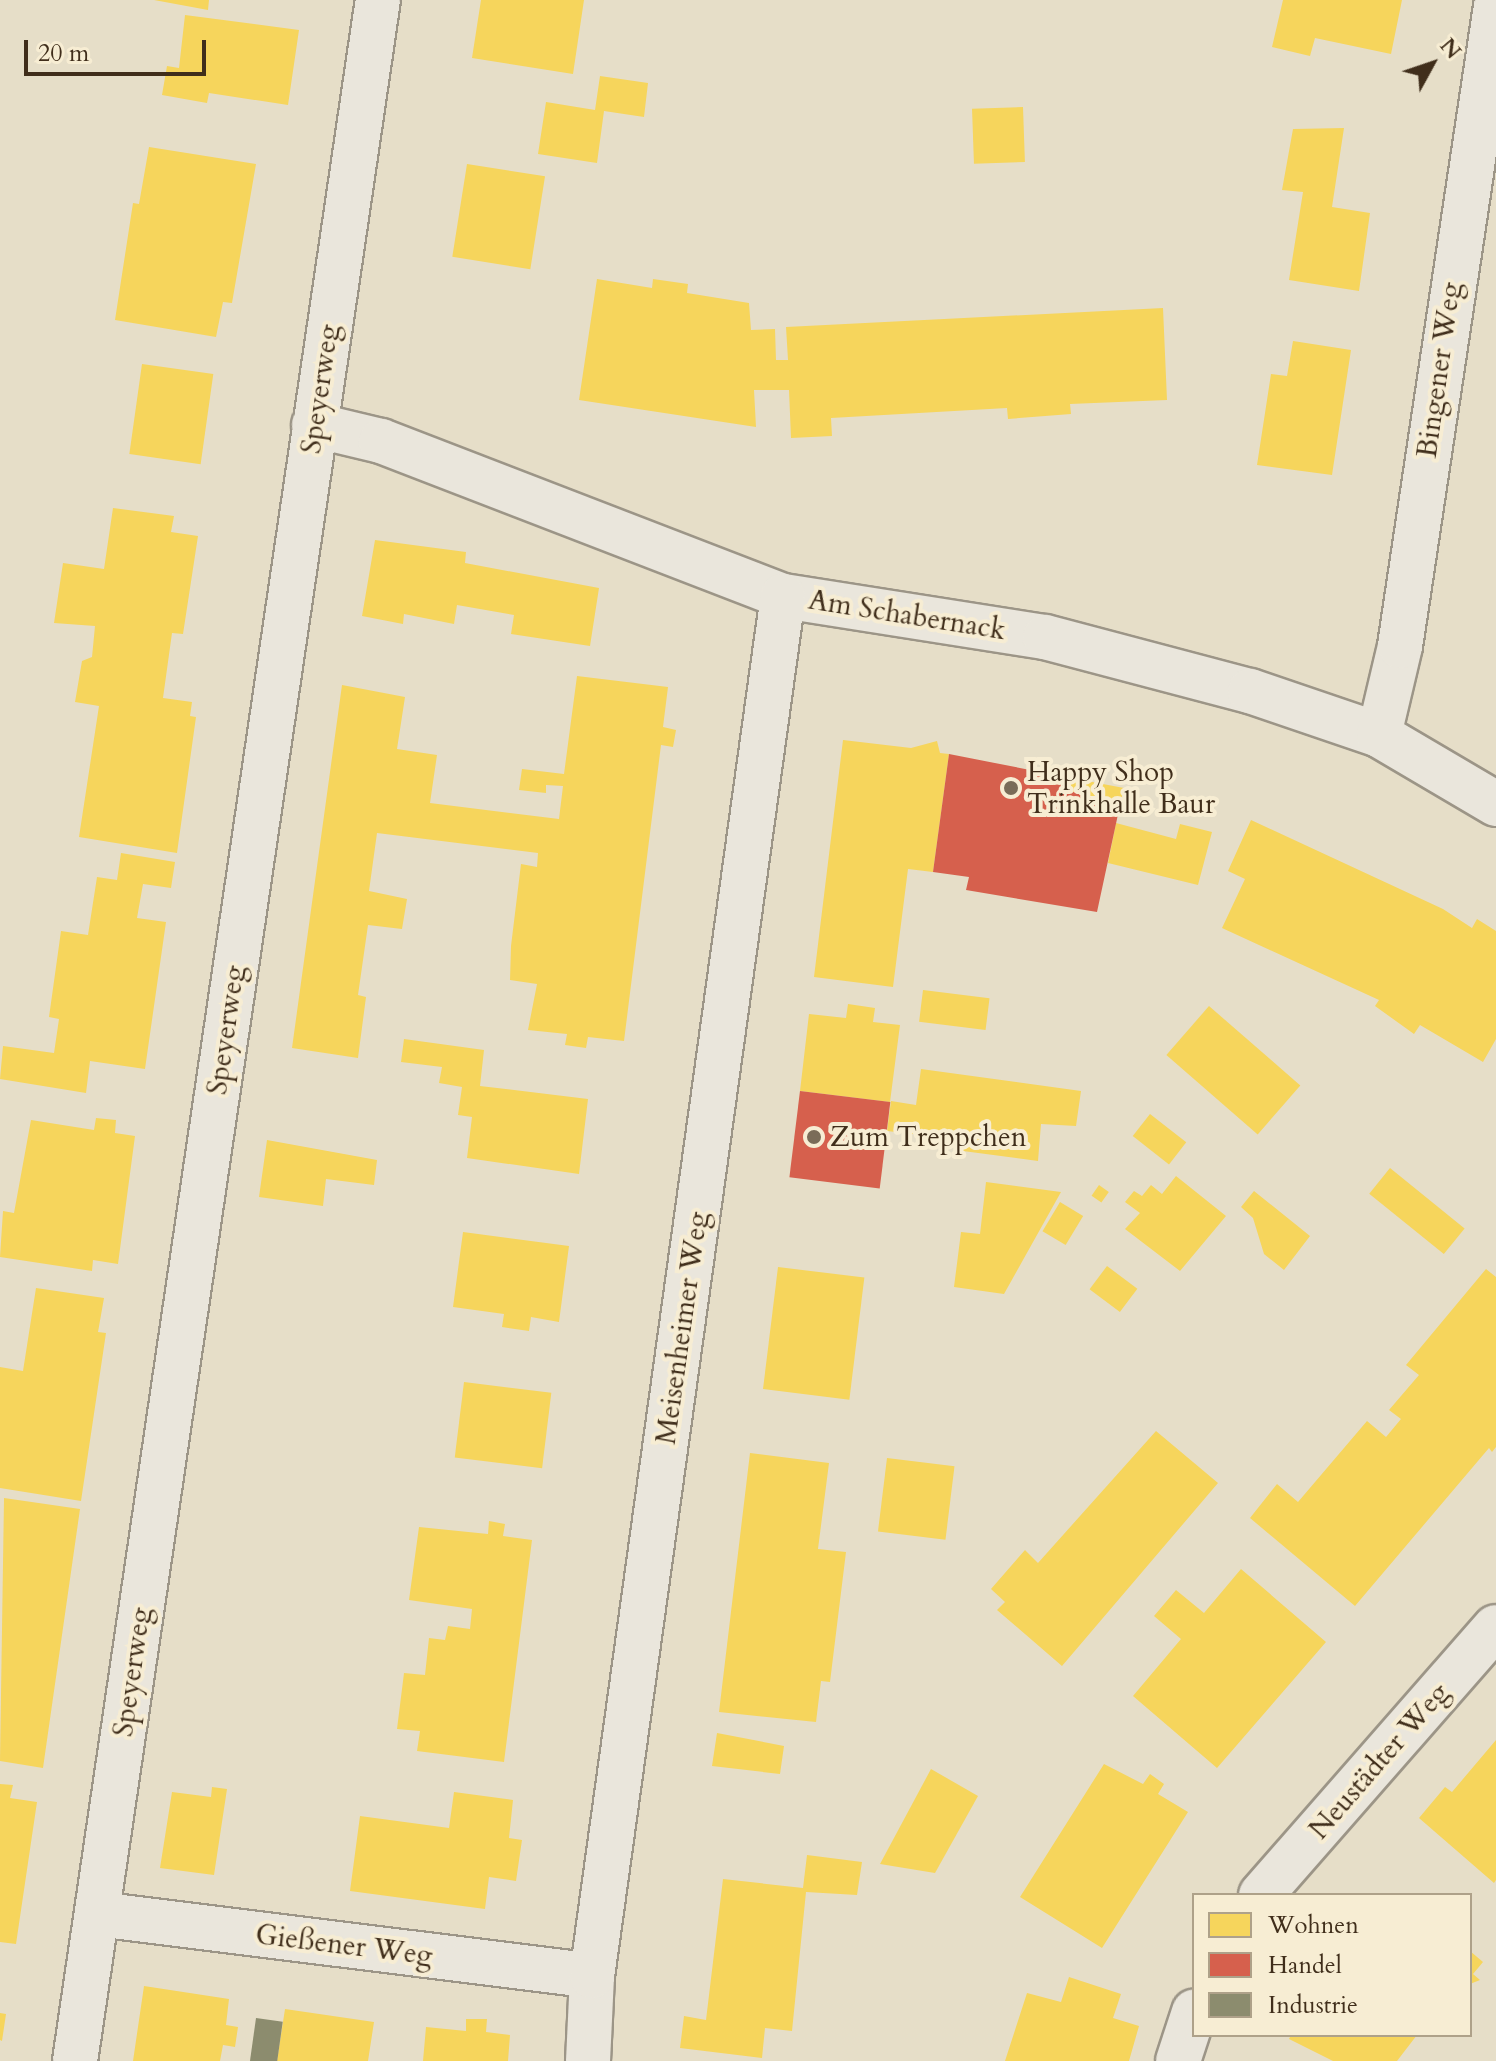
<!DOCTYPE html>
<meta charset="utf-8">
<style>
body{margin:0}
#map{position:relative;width:1496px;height:2061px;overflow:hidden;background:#e6dec8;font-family:Cardo,serif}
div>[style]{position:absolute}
.homes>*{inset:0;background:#f6d55c;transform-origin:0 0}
.shops>*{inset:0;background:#d6604d;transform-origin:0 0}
.industry>*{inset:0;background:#8c8c6e;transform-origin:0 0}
.roads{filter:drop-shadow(2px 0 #9c9587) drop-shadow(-2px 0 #9c9587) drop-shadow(0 2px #9c9587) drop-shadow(0 -2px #9c9587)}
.minor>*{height:44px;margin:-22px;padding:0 22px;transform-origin:22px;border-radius:22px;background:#eae6dc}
.dots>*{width:22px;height:22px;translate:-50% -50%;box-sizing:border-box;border:4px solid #f7edd3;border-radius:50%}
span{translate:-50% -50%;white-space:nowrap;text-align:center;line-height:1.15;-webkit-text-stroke:8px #f7edd3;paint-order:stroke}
.street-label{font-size:28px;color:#402e1b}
.poi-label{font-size:28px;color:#402e1b}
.left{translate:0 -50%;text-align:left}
.legend{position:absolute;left:1192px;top:1893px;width:280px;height:144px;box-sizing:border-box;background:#f7edd3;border:2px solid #aea189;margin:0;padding:10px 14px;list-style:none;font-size:24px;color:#402e1b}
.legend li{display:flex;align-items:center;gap:16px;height:40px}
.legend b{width:40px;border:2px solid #aea189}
.north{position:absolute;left:1392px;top:24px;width:80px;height:80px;-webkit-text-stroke:6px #f7edd3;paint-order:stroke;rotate:50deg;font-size:22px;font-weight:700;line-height:32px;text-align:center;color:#402e1b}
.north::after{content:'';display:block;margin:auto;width:28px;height:36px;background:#402e1b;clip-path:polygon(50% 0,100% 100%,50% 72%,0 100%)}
.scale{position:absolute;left:24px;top:40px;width:182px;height:36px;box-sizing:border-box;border:4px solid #402e1b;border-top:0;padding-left:10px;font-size:24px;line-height:28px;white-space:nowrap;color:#402e1b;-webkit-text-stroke:6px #f7edd3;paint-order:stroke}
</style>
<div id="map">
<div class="homes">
<i style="clip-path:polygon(154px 0,209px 0,208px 10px)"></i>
<i style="clip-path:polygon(481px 0,584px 0,573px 74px,472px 58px)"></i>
<i style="clip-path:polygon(1283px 0,1402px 0,1391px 54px,1315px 38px,1310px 56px,1272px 47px)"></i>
<i style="clip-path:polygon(185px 15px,299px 30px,288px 105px,209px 93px,207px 103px,162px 95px,167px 66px,179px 68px)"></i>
<i style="clip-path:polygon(600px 76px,648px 83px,644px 117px,604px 111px,597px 163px,538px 154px,546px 102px,595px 110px)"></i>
<i style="left:1023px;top:107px;width:55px;height:51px;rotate:88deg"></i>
<i style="clip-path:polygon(1344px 128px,1332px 207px,1370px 213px,1359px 291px,1289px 280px,1303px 192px,1282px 190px,1293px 129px)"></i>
<i style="clip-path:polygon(149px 147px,256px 164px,232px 303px,223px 302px,216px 337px,115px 320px,133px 203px,139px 204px)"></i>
<i style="left:467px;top:164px;width:79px;height:94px;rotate:9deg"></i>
<i style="clip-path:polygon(597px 279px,652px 288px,653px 279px,688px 284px,687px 293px,749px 303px,751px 330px,775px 329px,776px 360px,788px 360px,786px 327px,1163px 308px,1167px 400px,1070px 404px,1071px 414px,1008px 419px,1007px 408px,831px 418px,832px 436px,791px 438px,789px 390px,754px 390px,756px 427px,579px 400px)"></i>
<i style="clip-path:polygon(1293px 341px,1351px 350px,1332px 475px,1257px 465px,1271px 374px,1287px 376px)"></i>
<i style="left:142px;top:364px;width:72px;height:91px;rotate:8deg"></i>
<i style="clip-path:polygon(113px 508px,174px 516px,171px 532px,198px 536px,183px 634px,172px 633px,163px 698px,192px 702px,190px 716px,196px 717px,177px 853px,79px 837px,99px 706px,75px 702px,82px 661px,92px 657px,95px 626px,54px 623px,63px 563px,104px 569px)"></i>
<i style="clip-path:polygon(375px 540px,466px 552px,465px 563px,599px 588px,590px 646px,511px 634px,514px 615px,457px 605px,454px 624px,404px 614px,403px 624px,362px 616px)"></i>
<i style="clip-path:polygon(577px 676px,668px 687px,663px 727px,676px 730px,673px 747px,661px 745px,624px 1041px,588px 1037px,586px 1048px,565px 1045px,567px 1034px,528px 1030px,537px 984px,510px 980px,511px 946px,521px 864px,537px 867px,538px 853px,377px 833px,369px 891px,407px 899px,402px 929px,368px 925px,358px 995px,366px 997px,358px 1058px,292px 1048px,342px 685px,405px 697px,397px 749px,437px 755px,430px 803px,559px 819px,563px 786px,546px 785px,546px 793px,519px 790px,522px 769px,564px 774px)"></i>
<i style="clip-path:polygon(843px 740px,911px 748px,937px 741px,940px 753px,949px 754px,933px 872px,908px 869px,893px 987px,814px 977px)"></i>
<i style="clip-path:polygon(1066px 777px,1124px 788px,1120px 805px,1063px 789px)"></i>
<i style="clip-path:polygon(1251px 820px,1443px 909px,1472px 928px,1477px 919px,1496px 931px,1496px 1039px,1483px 1062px,1420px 1025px,1414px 1034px,1375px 1006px,1379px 1000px,1222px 928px,1245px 879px,1228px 871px)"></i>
<i style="clip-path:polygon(1116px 823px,1176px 839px,1180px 824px,1212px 832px,1198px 885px,1108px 863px)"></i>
<i style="clip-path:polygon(121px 853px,175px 862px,171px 888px,143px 884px,137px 918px,166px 922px,145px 1069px,90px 1061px,86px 1093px,0 1079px,3px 1046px,54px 1053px,59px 1019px,49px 1017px,61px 931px,88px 935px,97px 877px,117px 880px)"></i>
<i style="left:923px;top:990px;width:67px;height:32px;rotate:7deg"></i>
<i style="clip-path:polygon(848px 1004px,875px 1008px,873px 1022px,900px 1025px,890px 1102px,800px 1091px,809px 1014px,846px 1018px)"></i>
<i style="left:1209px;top:1006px;width:121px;height:65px;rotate:41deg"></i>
<i style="clip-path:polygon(404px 1039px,484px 1050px,480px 1086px,588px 1099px,579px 1174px,467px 1158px,472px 1117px,458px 1115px,462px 1087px,439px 1083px,442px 1067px,401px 1062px)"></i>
<i style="clip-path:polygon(921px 1069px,1081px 1091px,1076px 1126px,1041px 1124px,1038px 1161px,963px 1151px,965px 1140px,887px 1131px,891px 1101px,916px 1105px)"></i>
<i style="left:1150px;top:1114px;width:46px;height:28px;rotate:38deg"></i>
<i style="clip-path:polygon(96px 1118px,116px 1120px,115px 1133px,135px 1136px,118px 1264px,93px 1260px,92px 1271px,0 1257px,3px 1211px,14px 1213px,31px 1120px,94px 1130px)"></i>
<i style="clip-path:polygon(267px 1140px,377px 1160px,374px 1185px,326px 1179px,323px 1206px,259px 1197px)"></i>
<i style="left:1390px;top:1168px;width:96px;height:33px;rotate:39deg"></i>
<i style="clip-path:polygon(1176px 1176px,1226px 1216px,1180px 1271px,1125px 1229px,1140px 1213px,1125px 1202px,1134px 1191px,1142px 1196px,1151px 1185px,1162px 1194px)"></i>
<i style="clip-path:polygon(986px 1182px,1061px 1192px,1004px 1294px,954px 1287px,961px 1232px,980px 1234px)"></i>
<i style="left:1099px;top:1185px;width:12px;height:13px;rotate:35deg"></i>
<i style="clip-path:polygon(1254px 1191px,1310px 1236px,1284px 1270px,1264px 1254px,1253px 1218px,1241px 1207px)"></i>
<i style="left:1060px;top:1202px;width:27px;height:34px;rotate:31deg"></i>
<i style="clip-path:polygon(463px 1232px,569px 1246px,559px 1322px,531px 1317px,529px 1331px,502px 1327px,504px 1314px,453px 1307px)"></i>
<i style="left:1107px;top:1266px;width:38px;height:29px;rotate:37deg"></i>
<i style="left:778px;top:1267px;width:87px;height:123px;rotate:7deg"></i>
<i style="clip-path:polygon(1486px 1269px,1496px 1277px,1496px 1447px,1492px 1452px,1489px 1448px,1355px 1606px,1250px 1518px,1277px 1484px,1298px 1502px,1367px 1421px,1386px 1437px,1401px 1419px,1389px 1410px,1419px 1375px,1406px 1365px)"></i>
<i style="clip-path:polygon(36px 1288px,104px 1298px,98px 1332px,106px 1333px,81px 1501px,0 1488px,0 1367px,23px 1371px)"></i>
<i style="left:464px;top:1382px;width:88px;height:76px;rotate:7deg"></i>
<i style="clip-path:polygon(1156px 1431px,1218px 1483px,1062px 1666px,997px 1610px,1005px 1602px,991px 1589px,1025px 1550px,1038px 1563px)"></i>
<i style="clip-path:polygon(750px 1453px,829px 1463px,818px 1549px,846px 1552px,830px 1682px,821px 1681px,816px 1722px,719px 1712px)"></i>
<i style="left:887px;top:1458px;width:68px;height:74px;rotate:7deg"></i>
<i style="clip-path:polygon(4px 1498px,80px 1509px,43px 1768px,0 1761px)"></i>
<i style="clip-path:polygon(489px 1521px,505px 1524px,503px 1536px,532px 1540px,504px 1762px,417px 1751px,420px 1731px,397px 1729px,404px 1673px,425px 1675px,429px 1638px,445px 1640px,448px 1626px,470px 1629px,472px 1609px,409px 1600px,419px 1527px,488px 1534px)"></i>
<i style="clip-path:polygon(1241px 1569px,1326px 1642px,1217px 1768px,1133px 1696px,1181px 1639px,1154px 1616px,1176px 1590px,1204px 1613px)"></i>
<i style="clip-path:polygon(717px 1733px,784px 1746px,780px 1774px,712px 1766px)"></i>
<i style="clip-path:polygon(1496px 1740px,1496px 1880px,1494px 1883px,1419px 1818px,1445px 1787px,1452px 1792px)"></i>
<i style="clip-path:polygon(1104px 1764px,1143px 1784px,1150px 1774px,1164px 1784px,1158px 1794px,1188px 1812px,1102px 1948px,1020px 1897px)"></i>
<i style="clip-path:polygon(931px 1769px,978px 1796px,935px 1873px,880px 1864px)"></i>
<i style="clip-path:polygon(0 1784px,13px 1785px,10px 1798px,37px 1802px,16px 1944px,0 1942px)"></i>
<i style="clip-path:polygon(212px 1787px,227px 1789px,214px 1875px,160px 1868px,172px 1792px,211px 1797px)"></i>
<i style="clip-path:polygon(454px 1792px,513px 1800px,509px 1838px,522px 1840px,516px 1881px,489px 1877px,485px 1909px,350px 1891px,360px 1816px,449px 1828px)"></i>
<i style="clip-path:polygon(807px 1855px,862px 1862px,857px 1895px,806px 1892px,792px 2031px,765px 2028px,762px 2058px,680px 2048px,684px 2016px,706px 2020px,723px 1879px,803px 1888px)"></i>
<i style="clip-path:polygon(1470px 1951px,1483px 1962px,1473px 1974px,1480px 1980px,1470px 1984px)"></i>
<i style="clip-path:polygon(1069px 1977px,1121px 1994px,1113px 2018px,1139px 2026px,1129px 2061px,1005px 2061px,1027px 1993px,1061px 2002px)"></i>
<i style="clip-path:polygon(144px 1986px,229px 1999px,226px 2025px,238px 2027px,235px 2047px,223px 2045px,220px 2061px,133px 2061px)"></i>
<i style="clip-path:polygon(285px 2009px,374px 2022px,368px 2061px,277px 2061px)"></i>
<i style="clip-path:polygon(0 2013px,6px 2014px,2px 2041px,0 2040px)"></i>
<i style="clip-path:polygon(466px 2019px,487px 2019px,486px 2032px,510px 2035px,508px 2061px,423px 2061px,426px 2027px,466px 2031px)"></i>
<i style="clip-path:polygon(1291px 2035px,1417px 2035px,1397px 2061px,1333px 2061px,1289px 2039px)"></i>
</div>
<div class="shops">
<i style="clip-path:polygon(949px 754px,1066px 777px,1063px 789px,1120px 805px,1097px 912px,966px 890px,969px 877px,933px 872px)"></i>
<i style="left:800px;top:1091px;width:91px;height:87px;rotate:7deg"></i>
</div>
<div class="industry">
<i style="left:256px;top:2018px;width:27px;height:44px;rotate:8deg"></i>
</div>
<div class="roads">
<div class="minor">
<i style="left:314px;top:425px;width:69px;rotate:13.4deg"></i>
<i style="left:381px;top:441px;width:431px;rotate:21.1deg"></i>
<i style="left:783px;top:596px;width:265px;rotate:8.9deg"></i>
<i style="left:1045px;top:637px;width:212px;rotate:14.8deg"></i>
<i style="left:1250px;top:691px;width:136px;rotate:18.8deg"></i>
<i style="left:1379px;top:735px;width:136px;rotate:30.5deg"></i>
<i style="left:1379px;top:735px;width:91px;rotate:-76.7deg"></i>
<i style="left:1400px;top:646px;width:647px;rotate:-81.47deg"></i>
<i style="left:1261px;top:1895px;width:356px;rotate:-48.8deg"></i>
<i style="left:97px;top:1914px;width:499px;rotate:7.1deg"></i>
<i style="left:75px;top:2061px;width:2083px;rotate:-81.64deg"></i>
<i style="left:588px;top:2061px;width:85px;rotate:-87.3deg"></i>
<i style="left:592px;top:1976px;width:1393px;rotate:-82.12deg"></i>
<i style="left:1178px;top:2061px;width:52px;rotate:-71.9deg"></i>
</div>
</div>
<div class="dots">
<i style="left:1011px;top:788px;background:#7a6c58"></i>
<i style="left:814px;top:1137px;background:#7a6c58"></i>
</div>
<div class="street-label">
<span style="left:1439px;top:370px;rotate:-82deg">Bingener Weg</span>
<span style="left:320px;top:389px;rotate:-82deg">Speyerweg</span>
<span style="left:907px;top:615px;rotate:9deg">Am Schabernack</span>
<span style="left:226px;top:1030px;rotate:-82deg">Speyerweg</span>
<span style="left:682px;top:1328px;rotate:-82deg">Meisenheimer Weg</span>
<span style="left:132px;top:1672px;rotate:-82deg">Speyerweg</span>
<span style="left:1379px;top:1761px;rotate:-49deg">Neustädter Weg</span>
<span style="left:344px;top:1945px;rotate:7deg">Gießener Weg</span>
</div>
<div class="poi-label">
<span class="left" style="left:1027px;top:788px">Happy Shop<br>Trinkhalle Baur</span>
<span class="left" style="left:830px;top:1137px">Zum Treppchen</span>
</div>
<ul class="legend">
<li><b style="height:22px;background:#f6d55c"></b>Wohnen</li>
<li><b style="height:22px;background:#d6604d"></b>Handel</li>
<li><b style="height:22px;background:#8c8c6e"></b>Industrie</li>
</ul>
<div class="north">N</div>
<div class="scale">20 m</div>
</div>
